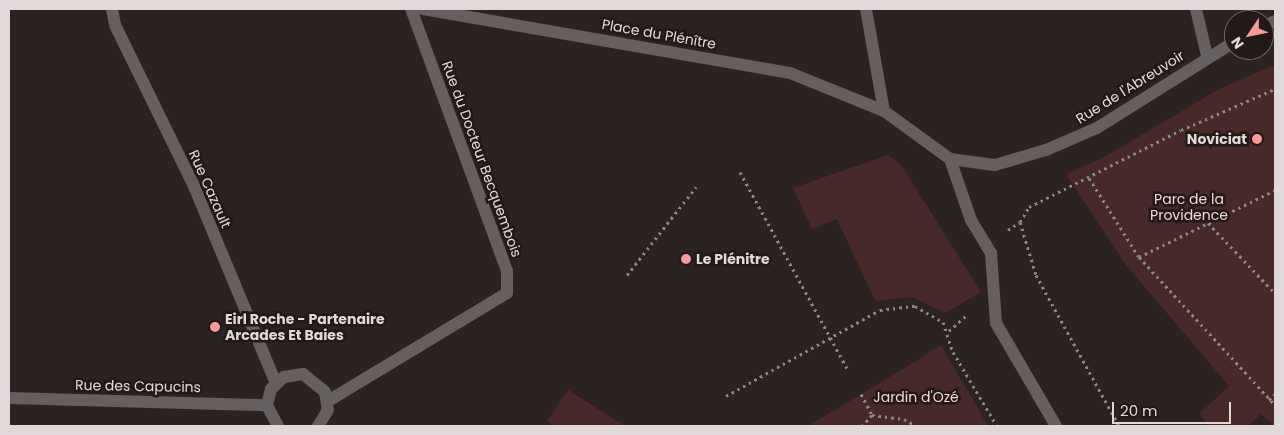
<!DOCTYPE html>
<meta charset="utf-8">
<style>
body{margin:0}
#map{position:relative;width:1284px;height:435px;overflow:hidden;background:#2d2222;font-family:Poppins,sans-serif}
div>[style]{position:absolute}
.green>*{inset:0;background:#47292a}
.path>*{height:3px;margin-top:-1.5px;transform-origin:0;background:repeating-linear-gradient(90deg,#8f8585 0 2.5px,transparent 0 6.5px)}
.service>*{height:12px;margin:-6px;padding:0 6px;transform-origin:6px;border-radius:6px;background:#655f5f}
.minor>*{height:12px;margin:-6px;padding:0 6px;transform-origin:6px;border-radius:6px;background:#655f5f}
.tertiary>*{height:12px;margin:-6px;padding:0 6px;transform-origin:6px;border-radius:6px;background:#655f5f}
.dots>*{width:14px;height:14px;translate:-50% -50%;box-sizing:border-box;border:2px solid #231919;border-radius:50%}
span{translate:-50% -50%;white-space:nowrap;text-align:center;line-height:1.15;-webkit-text-stroke:5px #231919;paint-order:stroke}
.street-label{font-size:14px;color:#e1d9d9}
.poi-label{font-size:14px;color:#e1d9d9;font-weight:700}
.right{translate:-100% -50%;text-align:right}
.left{translate:0 -50%;text-align:left}
.park-label{font-size:14px;color:#f5d5d5}
.frame{position:absolute;inset:0;border:10px solid #e1d9d9;pointer-events:none}
.north{position:absolute;left:1224px;top:10px;width:50px;height:50px;box-sizing:border-box;background:#231919;border:1px solid #6f6666;border-radius:50%;rotate:236deg;font-size:14px;font-weight:700;line-height:20px;text-align:center;color:#e1d9d9}
.north::after{content:'';display:block;margin:auto;width:18px;height:22px;background:#f59b9d;clip-path:polygon(50% 0,100% 100%,50% 72%,0 100%)}
.scale{position:absolute;left:1112px;top:402px;width:119px;height:22px;box-sizing:border-box;border:2px solid #e1d9d9;border-top:0;padding-left:6px;font-size:15px;line-height:18px;white-space:nowrap;color:#e1d9d9;-webkit-text-stroke:4px #231919;paint-order:stroke}
</style>
<div id="map">
<div class="green">
<i style="clip-path:polygon(1275px 65px,1275px 426px,1261px 414px,1248px 426px,1208px 426px,1200px 413px,1229px 386px,1126px 265px,1066px 174px,1101px 159px,1221px 88px)"></i>
<i style="clip-path:polygon(888px 155px,901px 165px,981px 292px,945px 313px,912px 297px,875px 301px,837px 219px,812px 229px,793px 188px)"></i>
<i style="clip-path:polygon(941px 345px,988px 426px,808px 426px,908px 366px)"></i>
<i style="clip-path:polygon(568px 390px,625px 426px,554px 426px,547px 421px)"></i>
</div>
<div class="path">
<i style="left:740px;top:172px;width:226px;rotate:61.4deg"></i>
<i style="left:1089px;top:178px;width:93px;rotate:57.7deg"></i>
<i style="left:1139px;top:257px;width:201px;rotate:47.4deg"></i>
<i style="left:1020px;top:222px;width:55px;rotate:73.2deg"></i>
<i style="left:1036px;top:275px;width:172px;rotate:61.2deg"></i>
<i style="left:1208px;top:223px;width:97px;rotate:46.3deg"></i>
<i style="left:1008px;top:230px;width:14px;rotate:-34deg"></i>
<i style="left:1020px;top:222px;width:17px;rotate:-59deg"></i>
<i style="left:1029px;top:207px;width:170px;rotate:-26.9deg"></i>
<i style="left:1181px;top:130px;width:103px;rotate:-23.6deg"></i>
<i style="left:1139px;top:257px;width:152px;rotate:-26.2deg"></i>
<i style="left:627px;top:275px;width:112px;rotate:-51.9deg"></i>
<i style="left:949px;top:331px;width:24px;rotate:-42deg"></i>
<i style="left:861px;top:394px;width:24px;rotate:62deg"></i>
<i style="left:872px;top:415px;width:15px;rotate:132deg"></i>
<i style="left:726px;top:396px;width:176px;rotate:-29.2deg"></i>
<i style="left:880px;top:310px;width:35px;rotate:-7deg"></i>
<i style="left:915px;top:306px;width:32px;rotate:30deg"></i>
<i style="left:943px;top:322px;width:32px;rotate:72deg"></i>
<i style="left:953px;top:352px;width:86px;rotate:59.3deg"></i>
<i style="left:1269px;top:400px;width:8px;rotate:-45deg"></i>
<i style="left:872px;top:415px;width:32px;rotate:7deg"></i>
<i style="left:904px;top:419px;width:14px;rotate:30deg"></i>
</div>
<div class="service">
<i style="left:1196px;top:9px;width:48px;rotate:76.8deg"></i>
</div>
<div class="minor">
<i style="left:423px;top:9px;width:373px;rotate:9.9deg"></i>
<i style="left:790px;top:73px;width:101px;rotate:22deg"></i>
<i style="left:884px;top:111px;width:82px;rotate:36deg"></i>
<i style="left:950px;top:159px;width:45px;rotate:7.6deg"></i>
<i style="left:995px;top:165px;width:53px;rotate:-16.4deg"></i>
<i style="left:1046px;top:150px;width:56px;rotate:-23.3deg"></i>
<i style="left:1097px;top:128px;width:162px;rotate:-32.1deg"></i>
<i style="left:866px;top:9px;width:104px;rotate:80deg"></i>
<i style="left:1264px;top:26px;width:12px;rotate:-24deg"></i>
<i style="left:950px;top:159px;width:65px;rotate:71deg"></i>
<i style="left:971px;top:220px;width:39px;rotate:59deg"></i>
<i style="left:991px;top:253px;width:70px;rotate:85.9deg"></i>
<i style="left:996px;top:323px;width:119px;rotate:59.8deg"></i>
<i style="left:9px;top:398px;width:258px;rotate:1.6deg"></i>
<i style="left:328px;top:401px;width:209px;rotate:-31.1deg"></i>
<i style="left:507px;top:293px;width:22px;rotate:-90deg"></i>
<i style="left:507px;top:271px;width:279px;rotate:-110.1deg"></i>
</div>
<div class="tertiary">
<i style="left:112px;top:9px;width:16px;rotate:79deg"></i>
<i style="left:115px;top:25px;width:177px;rotate:63.9deg"></i>
<i style="left:193px;top:184px;width:216px;rotate:67.4deg"></i>
<i style="left:278px;top:426px;width:24px;rotate:-118deg"></i>
<i style="left:267px;top:405px;width:16px;rotate:-76deg"></i>
<i style="left:271px;top:389px;width:18px;rotate:-43deg"></i>
<i style="left:284px;top:377px;width:19px;rotate:-9deg"></i>
<i style="left:303px;top:374px;width:28px;rotate:39deg"></i>
<i style="left:325px;top:392px;width:18px;rotate:81deg"></i>
<i style="left:328px;top:410px;width:19px;rotate:122deg"></i>
</div>
<div class="dots">
<i style="left:1257px;top:139px;background:#f59b9d"></i>
<i style="left:686px;top:259px;background:#f59b9d"></i>
<i style="left:215px;top:327px;background:#f59b9d"></i>
</div>
<div class="street-label">
<span style="left:659px;top:34px;rotate:10deg">Place du Plénître</span>
<span style="left:1130px;top:87px;rotate:-32deg">Rue de l'Abreuvoir</span>
<span style="left:482px;top:159px;rotate:70deg">Rue du Docteur Becquembois</span>
<span style="left:210px;top:189px;rotate:66deg">Rue Cazault</span>
<span style="left:138px;top:386px;rotate:1deg">Rue des Capucins</span>
</div>
<div class="poi-label">
<span class="right" style="left:1247px;top:139px">Noviciat</span>
<span class="left" style="left:696px;top:259px">Le Plénitre</span>
<span class="left" style="left:225px;top:327px">Eirl Roche - Partenaire<br>Arcades Et Baies</span>
</div>
<div class="park-label">
<span style="left:1189px;top:207px">Parc de la<br>Providence</span>
<span style="left:916px;top:397px">Jardin d'Ozé</span>
</div>
<div class="frame"></div>
<div class="north">N</div>
<div class="scale">20 m</div>
</div>
